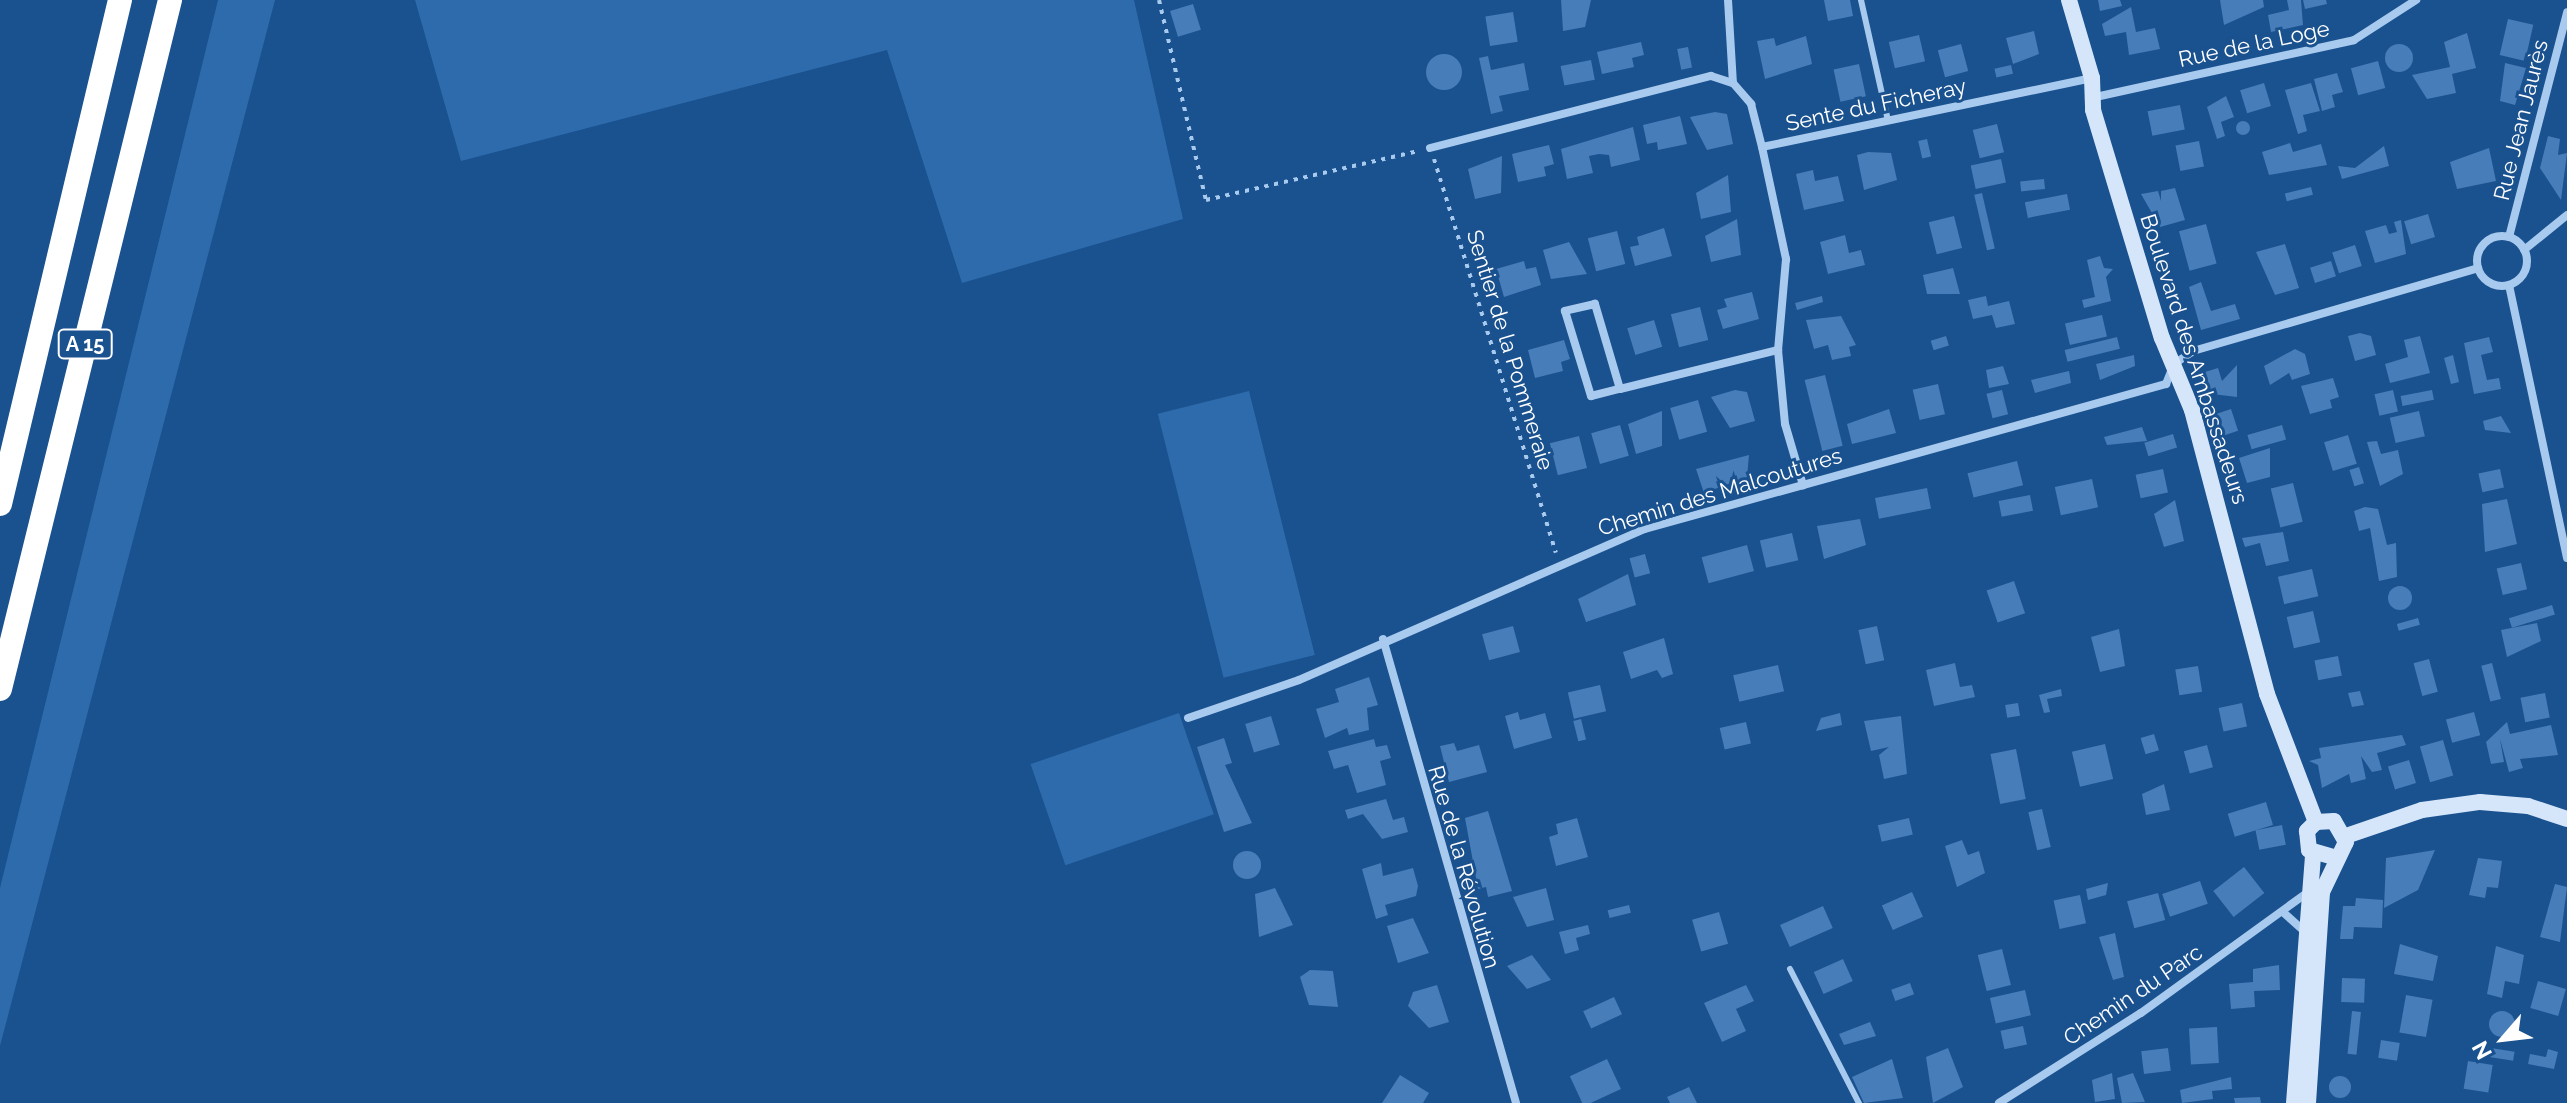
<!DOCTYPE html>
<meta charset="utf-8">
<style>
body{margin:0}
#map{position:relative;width:2567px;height:1103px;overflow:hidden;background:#1a518f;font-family:Raleway,sans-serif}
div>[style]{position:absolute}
.green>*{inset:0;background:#2d6bad;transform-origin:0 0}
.building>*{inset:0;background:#477db8;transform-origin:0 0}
.round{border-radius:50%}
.path>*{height:4px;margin-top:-2px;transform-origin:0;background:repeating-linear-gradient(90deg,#a8caee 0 4px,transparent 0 10px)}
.lane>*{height:6px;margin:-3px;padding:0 3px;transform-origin:3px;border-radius:3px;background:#a8caee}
.street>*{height:8px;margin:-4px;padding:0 4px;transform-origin:4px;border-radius:4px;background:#a8caee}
.street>.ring{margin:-4px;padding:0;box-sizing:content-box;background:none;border:8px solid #a8caee;border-radius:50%}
.secondary>*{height:16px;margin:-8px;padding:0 8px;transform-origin:8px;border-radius:8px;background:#d5e6fa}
.highway>*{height:24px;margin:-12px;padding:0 12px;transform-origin:12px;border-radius:12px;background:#fff}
span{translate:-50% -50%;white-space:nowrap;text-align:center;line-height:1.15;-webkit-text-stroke:6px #1a518f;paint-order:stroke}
.shield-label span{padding:2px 6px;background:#1a518f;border:2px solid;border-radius:6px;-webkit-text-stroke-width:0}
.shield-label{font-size:20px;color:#fff;font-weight:700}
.street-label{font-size:22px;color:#fff}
.north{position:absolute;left:2463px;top:999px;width:80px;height:80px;-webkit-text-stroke:6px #1a518f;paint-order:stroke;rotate:242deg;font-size:22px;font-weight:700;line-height:32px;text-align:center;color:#fff}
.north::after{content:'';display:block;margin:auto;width:28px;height:36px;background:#fff;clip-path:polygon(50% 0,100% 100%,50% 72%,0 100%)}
</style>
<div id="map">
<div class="green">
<i style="clip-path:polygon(218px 0,275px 0,0 1046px,0 888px)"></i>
<i style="clip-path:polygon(415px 0,1134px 0,1183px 219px,962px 283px,887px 50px,461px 161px)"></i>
<i style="left:1249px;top:391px;width:272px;height:94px;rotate:76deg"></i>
<i style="left:1179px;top:713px;width:107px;height:157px;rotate:71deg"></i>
</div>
<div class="building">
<i style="clip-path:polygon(1561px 0,1591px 0,1585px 27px,1563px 31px)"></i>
<i style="clip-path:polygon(1824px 0,1850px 0,1853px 16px,1828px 21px)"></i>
<i style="clip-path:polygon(2098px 0,2120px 0,2122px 6px,2100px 11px)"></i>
<i style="clip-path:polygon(2220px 0,2263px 0,2264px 7px,2224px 25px)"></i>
<i style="clip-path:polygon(2287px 0,2301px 0,2303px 25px,2271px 32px,2268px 15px,2289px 10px)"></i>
<i style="clip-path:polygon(2303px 0,2326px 0,2327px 4px,2305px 9px)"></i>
<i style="left:1193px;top:4px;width:27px;height:24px;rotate:73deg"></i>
<i style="clip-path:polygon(2131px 7px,2136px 32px,2155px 28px,2160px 49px,2129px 55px,2126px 32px,2105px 36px,2102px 24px)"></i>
<i style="left:1513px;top:12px;width:30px;height:28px;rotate:81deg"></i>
<i style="left:2508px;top:19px;width:26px;height:37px;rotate:13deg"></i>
<i style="clip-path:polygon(2034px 31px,2039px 54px,2013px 64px,2006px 38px)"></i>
<i style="clip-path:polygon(2467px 33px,2476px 68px,2452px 74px,2456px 93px,2427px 99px,2412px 75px,2450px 67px,2444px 42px)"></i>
<i style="left:1919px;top:35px;width:27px;height:31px;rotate:77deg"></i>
<i style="clip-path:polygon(1806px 36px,1812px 64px,1765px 79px,1757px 41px,1774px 38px,1776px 46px)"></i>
<i style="clip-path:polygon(1641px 42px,1644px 55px,1632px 58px,1634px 67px,1602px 74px,1597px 52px)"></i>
<i class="round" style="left:2385px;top:44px;width:28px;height:28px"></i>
<i style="left:1961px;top:44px;width:28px;height:24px;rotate:75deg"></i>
<i style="left:1688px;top:47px;width:21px;height:11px;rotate:79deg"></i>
<i class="round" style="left:1426px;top:54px;width:36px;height:36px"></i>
<i style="clip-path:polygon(1488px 56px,1491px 70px,1524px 63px,1529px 90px,1499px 96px,1503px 111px,1491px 114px,1479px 58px)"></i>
<i style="left:1591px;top:60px;width:20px;height:31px;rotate:79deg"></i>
<i style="left:2378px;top:61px;width:28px;height:28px;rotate:75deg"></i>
<i style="clip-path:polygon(2505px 63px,2526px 68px,2515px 105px,2500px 101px)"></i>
<i style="left:1859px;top:64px;width:33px;height:26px;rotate:78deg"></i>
<i style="left:2011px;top:65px;width:9px;height:17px;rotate:77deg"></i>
<i style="clip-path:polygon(2337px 73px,2343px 92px,2332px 95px,2335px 107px,2322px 111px,2314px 79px)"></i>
<i style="left:2264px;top:83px;width:24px;height:25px;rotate:73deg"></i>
<i style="clip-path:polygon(2311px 83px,2320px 111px,2303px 115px,2307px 131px,2298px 134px,2285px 90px)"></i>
<i style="clip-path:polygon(2226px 96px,2234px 117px,2221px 122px,2225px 136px,2217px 139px,2207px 107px)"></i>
<i style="left:2180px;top:105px;width:25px;height:33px;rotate:79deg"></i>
<i style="clip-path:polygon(1715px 112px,1727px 114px,1733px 144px,1707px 150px,1690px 117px)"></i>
<i style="clip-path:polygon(1680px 116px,1687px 144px,1658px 150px,1657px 142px,1647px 144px,1643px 125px)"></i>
<i class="round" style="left:2236px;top:121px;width:14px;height:14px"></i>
<i style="left:1997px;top:124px;width:29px;height:25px;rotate:76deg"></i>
<i style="clip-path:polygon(1633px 127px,1640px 160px,1611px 167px,1609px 155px,1599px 154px,1589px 156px,1593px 173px,1567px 179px,1561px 149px)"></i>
<i style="clip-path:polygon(2548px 136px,2560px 139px,2558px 155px,2567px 153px,2561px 200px,2540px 168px)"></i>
<i style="left:1927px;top:139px;width:18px;height:9px;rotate:77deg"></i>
<i style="left:2199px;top:141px;width:26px;height:24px;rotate:79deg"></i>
<i style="clip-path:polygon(2290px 143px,2293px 152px,2321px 144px,2327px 165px,2269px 175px,2262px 152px)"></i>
<i style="clip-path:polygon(1549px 145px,1554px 164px,1544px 167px,1546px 176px,1518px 182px,1512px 154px)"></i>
<i style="clip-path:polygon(2384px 146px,2389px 166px,2342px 179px,2338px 166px,2355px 168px)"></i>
<i style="clip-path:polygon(2489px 148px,2496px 181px,2457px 189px,2450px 162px)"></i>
<i style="clip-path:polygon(1868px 152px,1891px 153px,1897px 180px,1864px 190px,1857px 155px)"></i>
<i style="clip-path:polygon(1502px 156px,1501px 193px,1475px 199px,1468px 169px)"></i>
<i style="left:2001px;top:159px;width:24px;height:31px;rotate:78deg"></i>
<i style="clip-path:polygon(1813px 170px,1815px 181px,1838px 176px,1844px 201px,1804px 210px,1796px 174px)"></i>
<i style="clip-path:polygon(1728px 175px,1731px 212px,1701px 219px,1696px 193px)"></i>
<i style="left:2044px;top:179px;width:10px;height:24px;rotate:84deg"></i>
<i style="left:2311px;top:187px;width:8px;height:27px;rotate:76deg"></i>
<i style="clip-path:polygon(2175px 188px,2185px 220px,2160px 227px,2141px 194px,2158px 191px,2161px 201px,2161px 191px)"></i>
<i style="left:1982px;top:193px;width:57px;height:8px;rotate:77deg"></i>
<i style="left:2067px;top:194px;width:16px;height:43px;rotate:79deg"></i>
<i style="left:2428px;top:214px;width:24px;height:25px;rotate:73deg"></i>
<i style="left:1954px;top:216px;width:33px;height:26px;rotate:76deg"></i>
<i style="clip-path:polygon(1737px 219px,1741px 255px,1711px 262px,1705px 236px)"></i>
<i style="clip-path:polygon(2401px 220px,2406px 254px,2375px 263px,2365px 231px,2386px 225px,2389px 234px,2397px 232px,2394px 222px)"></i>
<i style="left:2206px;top:224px;width:41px;height:28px;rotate:75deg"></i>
<i style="clip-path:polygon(1664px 228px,1672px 256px,1635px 266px,1630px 247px,1639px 245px,1637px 237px)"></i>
<i style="left:1617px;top:231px;width:34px;height:30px;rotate:76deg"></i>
<i style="clip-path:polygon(1845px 235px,1849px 253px,1861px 250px,1865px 265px,1828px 274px,1820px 242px)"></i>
<i style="clip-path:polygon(1569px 242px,1587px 274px,1551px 279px,1543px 250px)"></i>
<i style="clip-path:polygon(2285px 244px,2299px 288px,2275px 295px,2256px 252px)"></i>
<i style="left:2355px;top:245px;width:22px;height:24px;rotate:72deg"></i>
<i style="clip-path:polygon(2100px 256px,2104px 268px,2113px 269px,2106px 277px,2111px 301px,2084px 308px,2082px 300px,2095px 297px,2087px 260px)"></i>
<i style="clip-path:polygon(1524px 261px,1526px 269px,1536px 267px,1541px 285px,1504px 297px,1496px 269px)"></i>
<i style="left:2331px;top:261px;width:16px;height:22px;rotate:72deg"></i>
<i style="clip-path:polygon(1953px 268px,1960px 294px,1927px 294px,1923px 275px)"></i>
<i style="clip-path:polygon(2201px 282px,2211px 311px,2235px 304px,2240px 319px,2201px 330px,2189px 287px)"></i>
<i style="clip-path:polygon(1752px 292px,1759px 319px,1723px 329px,1717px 310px,1727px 307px,1724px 299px)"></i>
<i style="clip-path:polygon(1822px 296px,1823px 302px,1797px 310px,1795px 303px)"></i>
<i style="clip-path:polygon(1986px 296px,1988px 306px,2009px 301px,2015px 324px,1996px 328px,1992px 315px,1973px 319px,1968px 300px)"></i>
<i style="left:1700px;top:307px;width:34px;height:30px;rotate:76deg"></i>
<i style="left:2102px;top:315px;width:22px;height:38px;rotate:77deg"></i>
<i style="clip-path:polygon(1841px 316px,1856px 345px,1849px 347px,1851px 356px,1832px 360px,1828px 345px,1814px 349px,1806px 320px)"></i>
<i style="left:1654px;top:320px;width:28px;height:28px;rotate:73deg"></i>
<i style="clip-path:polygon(2360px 333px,2371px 336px,2376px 355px,2355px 361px,2348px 336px)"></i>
<i style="left:1946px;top:336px;width:10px;height:16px;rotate:73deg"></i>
<i style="clip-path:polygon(2420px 336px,2430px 373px,2390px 383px,2385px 364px,2408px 357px,2404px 340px)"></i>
<i style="left:2117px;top:337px;width:12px;height:54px;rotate:76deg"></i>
<i style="clip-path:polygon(2489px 337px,2493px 352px,2481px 355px,2487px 380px,2499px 378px,2501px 389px,2474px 394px,2464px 343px)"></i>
<i style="clip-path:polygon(1564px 340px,1570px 359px,1561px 362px,1563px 371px,1535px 378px,1528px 350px)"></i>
<i style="clip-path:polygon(2295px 349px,2305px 354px,2310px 374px,2292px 380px,2289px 373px,2270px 385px,2264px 366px)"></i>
<i style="clip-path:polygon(2134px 355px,2135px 366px,2100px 380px,2096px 364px)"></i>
<i style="clip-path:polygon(2453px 355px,2459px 382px,2451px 384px,2444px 358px)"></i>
<i style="clip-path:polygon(2237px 365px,2237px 397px,2212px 394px,2205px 372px,2218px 368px,2222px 381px)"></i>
<i style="clip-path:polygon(2003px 366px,2009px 384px,1989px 388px,1986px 370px)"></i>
<i style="clip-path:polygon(2069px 371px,2071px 383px,2035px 393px,2031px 380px)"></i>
<i style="left:1825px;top:375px;width:73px;height:21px;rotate:76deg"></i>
<i style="clip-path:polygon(2333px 378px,2339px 397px,2330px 400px,2332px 408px,2310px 414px,2301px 386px)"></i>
<i style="left:1938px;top:384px;width:31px;height:26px;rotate:77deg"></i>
<i style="clip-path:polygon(1735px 390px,1747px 392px,1755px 421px,1730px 428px,1711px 397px)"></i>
<i style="left:2002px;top:390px;width:25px;height:16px;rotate:76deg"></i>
<i style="left:2393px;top:390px;width:22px;height:19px;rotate:77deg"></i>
<i style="left:2432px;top:390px;width:10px;height:32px;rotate:79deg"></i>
<i style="left:1698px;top:400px;width:33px;height:29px;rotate:74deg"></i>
<i style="clip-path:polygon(1889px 409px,1896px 433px,1852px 444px,1847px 424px)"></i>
<i style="left:2231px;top:409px;width:23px;height:15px;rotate:72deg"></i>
<i style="clip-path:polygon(1662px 411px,1662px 446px,1636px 454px,1628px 424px)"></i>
<i style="left:2419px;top:411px;width:26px;height:30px;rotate:77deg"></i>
<i style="clip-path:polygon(2501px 416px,2511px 433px,2485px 430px,2483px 421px)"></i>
<i style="left:1620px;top:425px;width:32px;height:30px;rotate:74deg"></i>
<i style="left:2282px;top:425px;width:15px;height:36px;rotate:74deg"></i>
<i style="clip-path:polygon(2142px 427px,2147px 441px,2107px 445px,2104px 437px)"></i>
<i style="left:2173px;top:434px;width:14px;height:30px;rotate:73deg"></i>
<i style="left:2348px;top:435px;width:30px;height:25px;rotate:73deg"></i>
<i style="left:1579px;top:436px;width:33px;height:30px;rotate:76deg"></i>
<i style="clip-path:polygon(2377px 441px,2381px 454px,2398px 450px,2403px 474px,2380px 486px,2367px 442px)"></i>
<i style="clip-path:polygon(2270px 448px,2270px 477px,2247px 483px,2239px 458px)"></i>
<i style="clip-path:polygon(1749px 455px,1747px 477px,1704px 493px,1696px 469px)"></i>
<i style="left:2017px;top:461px;width:25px;height:51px;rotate:76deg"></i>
<i style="left:2359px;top:467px;width:17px;height:10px;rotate:73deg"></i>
<i style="left:2163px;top:469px;width:24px;height:28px;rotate:78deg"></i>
<i style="left:2500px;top:469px;width:19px;height:22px;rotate:78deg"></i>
<i style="left:2092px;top:479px;width:29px;height:38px;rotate:78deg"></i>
<i style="left:2293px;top:483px;width:40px;height:23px;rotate:76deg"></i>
<i style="left:1927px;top:488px;width:21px;height:53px;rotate:79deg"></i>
<i style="left:2030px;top:495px;width:16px;height:32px;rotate:79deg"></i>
<i style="clip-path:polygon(2507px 499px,2517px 544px,2485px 552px,2482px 504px)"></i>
<i style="clip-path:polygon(2175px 500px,2184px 541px,2164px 547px,2154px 514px)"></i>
<i style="clip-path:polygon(2365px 507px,2378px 509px,2387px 545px,2396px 543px,2397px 577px,2379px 581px,2370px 528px,2359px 531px,2354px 511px)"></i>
<i style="clip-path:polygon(1860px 519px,1866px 545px,1824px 559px,1817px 526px)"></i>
<i style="clip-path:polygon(2283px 532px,2289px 561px,2266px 566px,2260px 543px,2245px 547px,2242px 538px)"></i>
<i style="left:1792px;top:533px;width:28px;height:33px;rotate:77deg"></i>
<i style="left:1747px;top:545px;width:27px;height:47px;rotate:75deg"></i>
<i style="left:1645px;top:554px;width:20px;height:16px;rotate:75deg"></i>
<i style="left:2521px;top:563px;width:27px;height:25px;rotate:77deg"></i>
<i style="left:2312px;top:569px;width:28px;height:35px;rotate:77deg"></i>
<i style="clip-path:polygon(1628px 574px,1636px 605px,1586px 622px,1578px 599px)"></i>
<i style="left:2014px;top:581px;width:34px;height:29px;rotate:71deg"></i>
<i class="round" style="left:2388px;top:586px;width:24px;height:24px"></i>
<i style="left:2552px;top:605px;width:10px;height:45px;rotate:73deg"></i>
<i style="left:2313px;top:611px;width:32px;height:27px;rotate:77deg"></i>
<i style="left:2418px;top:618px;width:7px;height:22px;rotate:74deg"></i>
<i style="clip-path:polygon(2537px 623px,2541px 641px,2507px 657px,2501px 630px)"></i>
<i style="left:1513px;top:626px;width:27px;height:32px;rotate:75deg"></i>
<i style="left:1877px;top:626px;width:35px;height:19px;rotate:78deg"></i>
<i style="clip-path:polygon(2119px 629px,2125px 666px,2100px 672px,2091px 637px)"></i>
<i style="clip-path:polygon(1664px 638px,1673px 674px,1662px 678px,1657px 670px,1631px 679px,1623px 652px)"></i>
<i style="left:2338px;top:656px;width:20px;height:24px;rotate:79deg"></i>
<i style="left:2429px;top:659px;width:34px;height:16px;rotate:75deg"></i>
<i style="clip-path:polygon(1955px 663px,1960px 687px,1972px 685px,1975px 697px,1934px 706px,1926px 670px)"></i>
<i style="left:2492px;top:663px;width:37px;height:11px;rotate:76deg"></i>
<i style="left:1778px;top:665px;width:27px;height:46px;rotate:77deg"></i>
<i style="left:2198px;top:666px;width:26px;height:23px;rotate:81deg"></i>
<i style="clip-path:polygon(1369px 677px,1378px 705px,1367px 708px,1369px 730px,1349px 735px,1347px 728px,1325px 738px,1316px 709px,1339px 702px,1335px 689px)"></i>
<i style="left:1600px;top:685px;width:27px;height:33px;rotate:77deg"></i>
<i style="clip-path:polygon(2061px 689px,2062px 696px,2047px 699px,2050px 712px,2044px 713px,2039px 695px)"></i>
<i style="clip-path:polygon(2360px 691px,2364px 705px,2352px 707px,2348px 693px)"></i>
<i style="left:2545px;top:693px;width:25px;height:25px;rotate:79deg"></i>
<i style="left:2018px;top:703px;width:13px;height:13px;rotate:81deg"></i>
<i style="left:2242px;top:703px;width:24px;height:24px;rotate:78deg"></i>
<i style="clip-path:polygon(1518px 712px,1520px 720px,1545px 713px,1552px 738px,1514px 749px,1505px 716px)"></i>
<i style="left:2474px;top:712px;width:24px;height:29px;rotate:75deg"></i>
<i style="clip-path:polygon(1840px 713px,1842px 725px,1816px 731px,1821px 718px)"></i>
<i style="left:1271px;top:716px;width:30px;height:27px;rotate:73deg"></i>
<i style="clip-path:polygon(1901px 716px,1907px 774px,1884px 779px,1879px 755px,1889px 747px,1871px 751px,1864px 721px)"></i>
<i style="left:1581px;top:719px;width:21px;height:8px;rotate:76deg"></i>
<i style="left:1746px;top:722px;width:22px;height:27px;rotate:77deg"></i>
<i style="clip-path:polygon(2507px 722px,2510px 734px,2551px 725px,2558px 755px,2520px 759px,2523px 768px,2509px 772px,2500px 739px,2504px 762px,2491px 764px,2486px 742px)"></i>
<i style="left:2154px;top:734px;width:17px;height:14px;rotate:73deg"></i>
<i style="clip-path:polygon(2402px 735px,2406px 745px,2377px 753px,2382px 770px,2372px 772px,2361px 756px,2366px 779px,2351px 783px,2349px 774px,2322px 788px,2318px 765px,2309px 761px,2321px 758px,2319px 748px)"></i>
<i style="clip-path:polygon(1224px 738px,1232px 763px,1225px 765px,1252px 823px,1224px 832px,1197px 747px)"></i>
<i style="clip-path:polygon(1374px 739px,1376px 747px,1387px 745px,1391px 758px,1380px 761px,1386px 785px,1357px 793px,1348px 765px,1334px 769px,1328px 751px)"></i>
<i style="left:2443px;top:740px;width:37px;height:24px;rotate:74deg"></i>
<i style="clip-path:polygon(1454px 743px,1457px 751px,1479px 745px,1487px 772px,1449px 782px,1440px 746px)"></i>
<i style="left:2105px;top:744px;width:36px;height:34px;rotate:77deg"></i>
<i style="left:2207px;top:745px;width:23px;height:24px;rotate:75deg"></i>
<i style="left:2016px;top:749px;width:51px;height:26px;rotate:79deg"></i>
<i style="left:2409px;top:760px;width:24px;height:22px;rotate:73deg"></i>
<i style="clip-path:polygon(2164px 784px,2170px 810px,2146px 815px,2142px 794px)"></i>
<i style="clip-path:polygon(1386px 799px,1393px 820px,1404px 817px,1408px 832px,1382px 839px,1363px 814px,1348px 819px,1345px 810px)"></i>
<i style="left:2266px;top:802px;width:24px;height:40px;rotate:73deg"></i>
<i style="left:2042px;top:809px;width:39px;height:14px;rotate:77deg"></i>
<i style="clip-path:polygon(1488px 811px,1512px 891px,1488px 897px,1486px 887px,1478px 889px,1465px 818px)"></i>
<i style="clip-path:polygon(1577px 818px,1588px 857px,1556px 866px,1549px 837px,1558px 834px,1556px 824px)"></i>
<i style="left:1909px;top:818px;width:17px;height:32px;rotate:77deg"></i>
<i style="left:2282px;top:825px;width:20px;height:27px;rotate:79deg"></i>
<i style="clip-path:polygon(1962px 840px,1968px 855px,1979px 851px,1985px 873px,1957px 887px,1945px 846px)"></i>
<i style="clip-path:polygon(2435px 850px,2418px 890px,2384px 908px,2386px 858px)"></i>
<i class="round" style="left:1233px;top:851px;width:28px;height:28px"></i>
<i style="clip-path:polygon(2478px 858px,2502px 861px,2498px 888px,2487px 887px,2485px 898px,2469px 895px)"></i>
<i style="clip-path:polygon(1381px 863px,1383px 876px,1413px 868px,1418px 886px,1416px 896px,1385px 905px,1388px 915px,1376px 919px,1362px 869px)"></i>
<i style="left:2244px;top:867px;width:33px;height:39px;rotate:52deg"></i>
<i style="left:2200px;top:881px;width:24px;height:40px;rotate:71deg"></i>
<i style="clip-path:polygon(2108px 883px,2106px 895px,2088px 900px,2086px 889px)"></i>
<i style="clip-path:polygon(2555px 884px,2567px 887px,2560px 942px,2540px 937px)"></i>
<i style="clip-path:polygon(1275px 888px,1293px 925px,1259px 937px,1255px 894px)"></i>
<i style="clip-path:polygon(1546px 888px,1554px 920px,1527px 927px,1513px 897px)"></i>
<i style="left:1912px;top:892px;width:27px;height:33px;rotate:66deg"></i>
<i style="left:2158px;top:893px;width:28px;height:32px;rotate:75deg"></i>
<i style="left:2080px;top:895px;width:29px;height:27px;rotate:78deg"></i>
<i style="clip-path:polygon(2356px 898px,2383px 900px,2382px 928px,2354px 927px,2353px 939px,2340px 939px,2343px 906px,2355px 906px)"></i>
<i style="left:1629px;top:905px;width:8px;height:22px;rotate:76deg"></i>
<i style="left:1823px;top:906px;width:24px;height:47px;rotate:66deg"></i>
<i style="left:1719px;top:912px;width:33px;height:28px;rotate:74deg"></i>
<i style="clip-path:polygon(1413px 918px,1429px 953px,1398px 963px,1387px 926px)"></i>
<i style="clip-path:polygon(1588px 925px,1590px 934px,1576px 938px,1579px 950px,1565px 954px,1559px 932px)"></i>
<i style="clip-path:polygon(2115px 933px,2124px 977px,2113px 980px,2099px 937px)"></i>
<i style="clip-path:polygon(2400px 944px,2438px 956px,2433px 981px,2394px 974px)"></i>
<i style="clip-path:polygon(2496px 946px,2524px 955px,2519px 984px,2505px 981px,2502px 998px,2487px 994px)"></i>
<i style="left:2002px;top:949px;width:37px;height:25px;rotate:76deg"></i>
<i style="clip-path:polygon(1532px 955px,1551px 980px,1527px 989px,1507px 966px)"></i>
<i style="left:1843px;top:959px;width:24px;height:32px;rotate:66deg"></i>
<i style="clip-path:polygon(2279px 965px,2280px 990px,2254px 991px,2255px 1007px,2231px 1009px,2229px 984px,2253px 982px,2253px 969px)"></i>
<i style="clip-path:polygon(1310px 970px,1333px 971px,1338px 1007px,1309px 1005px,1300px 977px)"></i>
<i style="left:2342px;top:978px;width:23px;height:24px;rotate:2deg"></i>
<i style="left:2538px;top:981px;width:29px;height:28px;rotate:16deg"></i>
<i style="left:1910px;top:983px;width:12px;height:20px;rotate:70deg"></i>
<i style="clip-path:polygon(1437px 985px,1449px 1022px,1429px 1028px,1408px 1006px,1413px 992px)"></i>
<i style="clip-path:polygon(1746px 985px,1754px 1001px,1736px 1009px,1746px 1031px,1722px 1042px,1704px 1003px)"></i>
<i style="left:2025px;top:990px;width:26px;height:36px;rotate:77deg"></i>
<i style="left:2406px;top:995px;width:27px;height:38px;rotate:10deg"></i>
<i style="left:1614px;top:997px;width:19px;height:34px;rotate:65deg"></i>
<i style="left:2352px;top:1011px;width:9px;height:43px;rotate:6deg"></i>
<i class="round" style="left:2489px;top:1011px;width:26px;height:26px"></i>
<i style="clip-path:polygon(1870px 1022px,1876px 1036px,1844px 1045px,1839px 1034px)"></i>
<i style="left:2023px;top:1026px;width:19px;height:23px;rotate:78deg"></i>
<i style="left:2217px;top:1027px;width:36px;height:28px;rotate:87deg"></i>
<i style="left:2381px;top:1040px;width:19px;height:18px;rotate:9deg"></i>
<i style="left:2478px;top:1046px;width:37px;height:9px;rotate:9deg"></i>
<i style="clip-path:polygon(1948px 1048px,1963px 1087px,1933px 1103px,1926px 1057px)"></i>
<i style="left:2168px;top:1048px;width:23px;height:27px;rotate:83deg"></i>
<i style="clip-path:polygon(2548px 1049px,2558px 1052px,2554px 1069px,2528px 1064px,2530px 1054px,2546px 1057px)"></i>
<i style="left:1607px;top:1059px;width:33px;height:41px;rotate:65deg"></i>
<i style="clip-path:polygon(1892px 1059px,1903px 1098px,1864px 1103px,1852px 1077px)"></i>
<i style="left:2468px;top:1061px;width:25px;height:28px;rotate:9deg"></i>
<i style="clip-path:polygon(2112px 1073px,2115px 1099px,2095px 1102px,2092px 1080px)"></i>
<i style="clip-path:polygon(2133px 1073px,2145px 1102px,2122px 1103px,2117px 1078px)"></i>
<i style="clip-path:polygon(1400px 1075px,1429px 1093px,1423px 1103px,1382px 1103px)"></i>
<i class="round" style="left:2329px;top:1076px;width:22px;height:22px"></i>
<i style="clip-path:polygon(2231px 1077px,2232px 1089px,2212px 1091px,2213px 1099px,2182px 1103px,2180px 1090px)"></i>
<i style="clip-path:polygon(1689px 1087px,1697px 1103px,1670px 1103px,1667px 1097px)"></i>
<i style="clip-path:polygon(2260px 1097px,2261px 1103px,2235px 1103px,2234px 1098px)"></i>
</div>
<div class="path">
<i style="left:1159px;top:0;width:205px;rotate:76.8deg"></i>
<i style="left:1206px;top:200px;width:218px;rotate:-13deg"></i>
<i style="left:1434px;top:159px;width:412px;rotate:72.8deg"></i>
</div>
<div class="lane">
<i style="left:1861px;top:0;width:124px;rotate:77.4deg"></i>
<i style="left:1790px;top:969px;width:151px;rotate:62.8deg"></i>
</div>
<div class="street">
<i style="left:1728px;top:0;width:83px;rotate:86.6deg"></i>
<i style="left:2091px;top:98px;width:269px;rotate:-12.4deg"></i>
<i style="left:2354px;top:40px;width:74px;rotate:-32.8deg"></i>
<i style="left:1762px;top:147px;width:115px;rotate:77.9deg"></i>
<i style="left:1786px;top:259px;width:91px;rotate:95deg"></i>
<i style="left:1778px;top:350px;width:74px;rotate:84.6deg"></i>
<i style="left:1785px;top:424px;width:64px;rotate:73.6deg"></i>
<i style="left:1430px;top:148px;width:290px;rotate:-14.4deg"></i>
<i style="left:1711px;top:76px;width:23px;rotate:18deg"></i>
<i style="left:1733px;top:83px;width:28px;rotate:49deg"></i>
<i style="left:1751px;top:104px;width:44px;rotate:75.7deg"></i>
<i style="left:1762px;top:147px;width:336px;rotate:-11.8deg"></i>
<i class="ring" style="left:2477px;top:236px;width:42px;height:42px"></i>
<i style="left:2509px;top:237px;width:232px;rotate:-75.5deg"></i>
<i style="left:2524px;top:250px;width:55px;rotate:-39.1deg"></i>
<i style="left:2509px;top:285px;width:279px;rotate:78deg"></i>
<i style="left:1620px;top:389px;width:89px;rotate:-106.4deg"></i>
<i style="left:1595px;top:304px;width:31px;rotate:167deg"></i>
<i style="left:1565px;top:311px;width:89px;rotate:73deg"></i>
<i style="left:1591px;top:396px;width:30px;rotate:-14deg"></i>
<i style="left:1620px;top:389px;width:163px;rotate:-13.9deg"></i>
<i style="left:1383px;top:639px;width:483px;rotate:74deg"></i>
<i style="left:1188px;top:718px;width:117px;rotate:-18.9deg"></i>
<i style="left:1299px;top:680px;width:378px;rotate:-23.6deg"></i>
<i style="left:1645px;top:529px;width:541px;rotate:-15.55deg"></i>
<i style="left:2166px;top:384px;width:22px;rotate:-68deg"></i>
<i style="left:2174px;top:364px;width:23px;rotate:-34deg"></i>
<i style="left:2193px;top:351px;width:297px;rotate:-16.2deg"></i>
<i style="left:2284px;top:913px;width:27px;rotate:42deg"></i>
<i style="left:1999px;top:1103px;width:168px;rotate:-32.4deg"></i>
<i style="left:2141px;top:1013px;width:206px;rotate:-35.9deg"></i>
</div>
<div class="secondary">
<i style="left:2069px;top:0;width:81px;rotate:73.6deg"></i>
<i style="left:2092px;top:78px;width:32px;rotate:88deg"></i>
<i style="left:2093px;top:110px;width:238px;rotate:73.2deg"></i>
<i style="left:2162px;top:338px;width:78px;rotate:67.4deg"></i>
<i style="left:2192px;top:410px;width:294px;rotate:75.2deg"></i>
<i style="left:2267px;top:694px;width:137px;rotate:69.1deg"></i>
<i style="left:2346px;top:836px;width:80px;rotate:-18.9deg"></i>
<i style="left:2422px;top:810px;width:59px;rotate:-7.9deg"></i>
<i style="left:2480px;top:802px;width:48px;rotate:4.8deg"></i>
<i style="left:2528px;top:806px;width:41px;rotate:18.4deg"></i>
<i style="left:2294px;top:1103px;width:249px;rotate:-85.6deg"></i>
<i style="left:2308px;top:1103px;width:211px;rotate:-86.2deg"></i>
<i style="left:2322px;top:892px;width:55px;rotate:-64.4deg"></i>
<i style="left:2346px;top:842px;width:24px;rotate:-120deg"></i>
<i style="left:2334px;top:821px;width:18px;rotate:177deg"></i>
<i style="left:2316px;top:822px;width:13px;rotate:135deg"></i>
<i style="left:2307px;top:831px;width:19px;rotate:84deg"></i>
<i style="left:2309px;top:850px;width:26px;rotate:16deg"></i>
</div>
<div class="highway">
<i style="left:0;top:504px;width:518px;rotate:-76.61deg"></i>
<i style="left:0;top:689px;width:710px;rotate:-76.14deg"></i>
</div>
<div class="shield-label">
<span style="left:85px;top:344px">A 15</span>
</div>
<div class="street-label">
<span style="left:2254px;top:44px;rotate:-12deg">Rue de la Loge</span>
<span style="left:1876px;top:105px;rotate:-12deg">Sente du Ficheray</span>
<span style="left:2521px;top:120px;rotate:-76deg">Rue Jean Jaurès</span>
<span style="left:1510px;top:350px;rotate:73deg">Sentier de la Pommeraie</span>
<span style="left:2194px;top:359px;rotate:72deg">Boulevard des Ambassadeurs</span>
<span style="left:1720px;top:492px;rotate:-17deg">Chemin des Malcoutures</span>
<span style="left:1464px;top:867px;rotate:74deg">Rue de la Révolution</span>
<span style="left:2133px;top:995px;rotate:-34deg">Chemin du Parc</span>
</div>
<div class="north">N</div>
</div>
